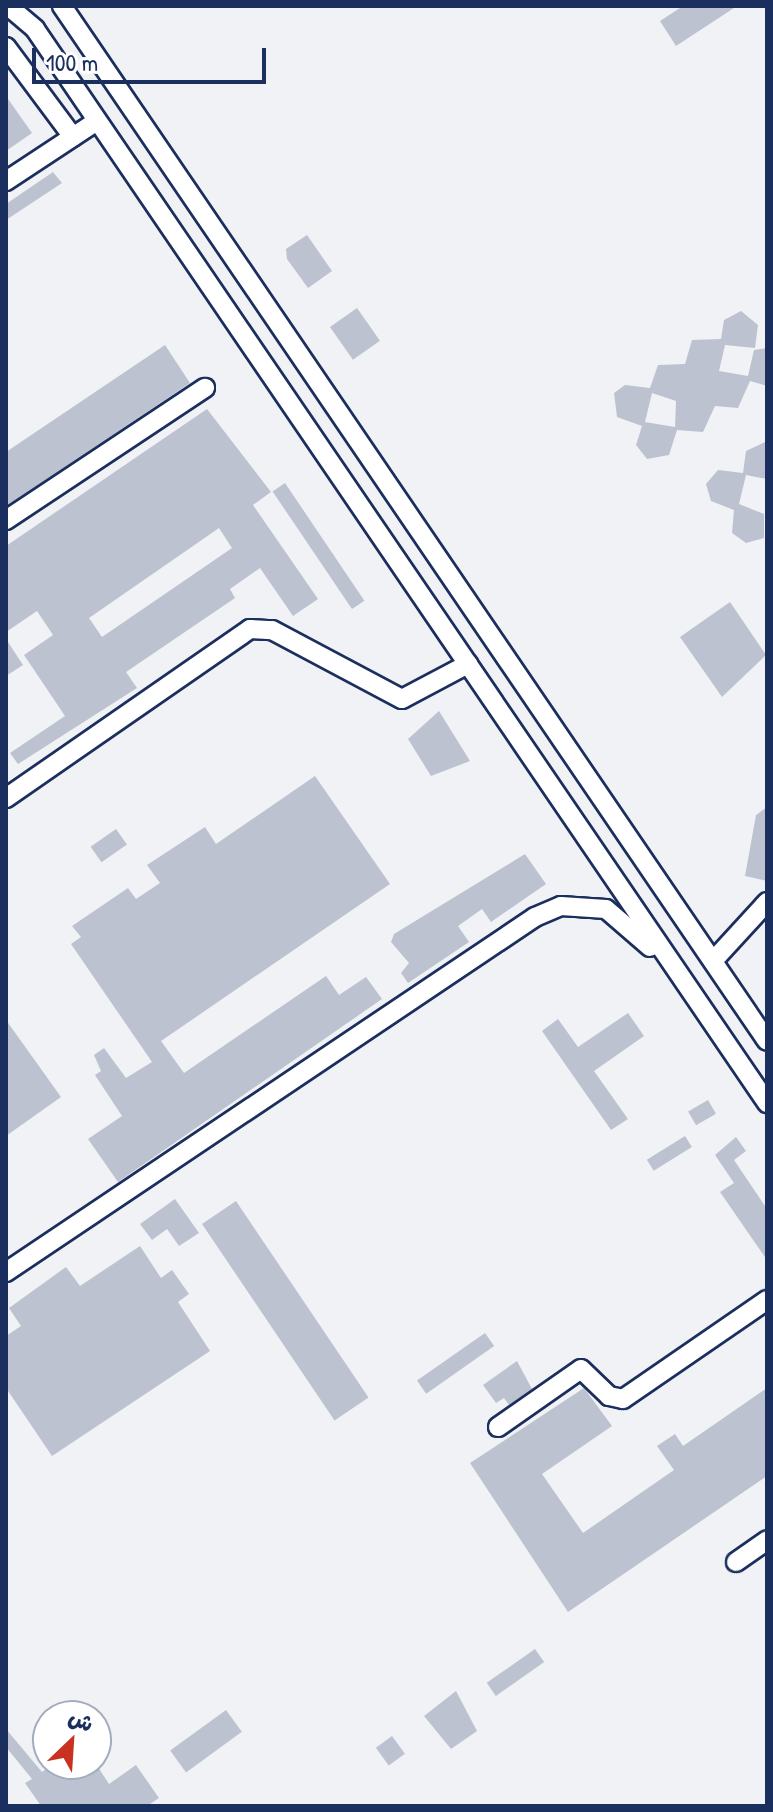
<!DOCTYPE html>
<meta charset="utf-8">
<style>
body{margin:0}
#map{position:relative;width:773px;height:1812px;overflow:hidden;background:#f1f2f5;font-family:"Patrick Hand","Playpen Sans Arabic",sans-serif}
div>[style]{position:absolute}
.building>*{inset:0;background:#bcc2d0;transform-origin:0 0}
.roads{filter:drop-shadow(2px 0 #1b2f5e) drop-shadow(-2px 0 #1b2f5e) drop-shadow(0 2px #1b2f5e) drop-shadow(0 -2px #1b2f5e)}
.minor>*{height:18px;margin:-9px;padding:0 9px;transform-origin:9px;border-radius:9px;background:#fff}
span{translate:-50% -50%;white-space:nowrap;text-align:center;line-height:1.15;-webkit-text-stroke:6px #fff;paint-order:stroke}
.frame{position:absolute;inset:0;border:8px solid #1b2f5e;pointer-events:none}
.north{position:absolute;left:32px;top:1700px;width:80px;height:80px;box-sizing:border-box;background:#fff;border:2px solid #a4acbf;border-radius:50%;rotate:25deg;font-size:22px;font-weight:700;line-height:32px;text-align:center;color:#1b2f5e}
.north::after{content:'';display:block;margin:auto;width:28px;height:36px;background:#c8321e;clip-path:polygon(50% 0,100% 100%,50% 72%,0 100%)}
.scale{position:absolute;left:32px;top:48px;width:234px;height:36px;box-sizing:border-box;border:4px solid #1b2f5e;border-top:0;padding-left:10px;font-size:24px;line-height:28px;white-space:nowrap;color:#1b2f5e;-webkit-text-stroke:6px #fff;paint-order:stroke}
</style>
<div id="map">
<div class="building">
<i style="clip-path:polygon(683px 6px,737px 6px,676px 46px,660px 21px)"></i>
<i style="clip-path:polygon(6px 96px,32px 133px,6px 151px)"></i>
<i style="clip-path:polygon(53px 172px,62px 183px,6px 220px,6px 204px)"></i>
<i style="clip-path:polygon(307px 235px,332px 271px,308px 288px,287px 259px,286px 249px)"></i>
<i style="left:357px;top:308px;width:40px;height:33px;rotate:55deg"></i>
<i style="clip-path:polygon(evenodd,741px 311px,758px 325px,755px 348px,725px 345px,719px 371px,748px 376px,754px 350px,767px 348px,767px 386px,750px 381px,738px 408px,715px 406px,703px 432px,677px 430px,669px 455px,647px 459px,636px 445px,642px 426px,617px 417px,614px 393px,625px 385px,650px 388px,658px 365px,685px 364px,692px 340px,721px 339px,724px 320px,741px 311px,652px 393px,676px 401px,675px 427px,645px 422px,652px 393px)"></i>
<i style="clip-path:polygon(165px 345px,190px 383px,6px 506px,6px 452px)"></i>
<i style="clip-path:polygon(evenodd,207px 409px,271px 492px,253px 505px,318px 599px,293px 616px,260px 568px,230px 589px,235px 598px,126px 672px,137px 688px,18px 764px,10px 753px,65px 716px,24px 655px,53px 635px,37px 611px,6px 632px,6px 546px,207px 409px,219px 528px,232px 548px,102px 637px,89px 618px,219px 528px)"></i>
<i style="clip-path:polygon(767px 441px,767px 479px,746px 475px,739px 504px,764px 514px,764px 538px,746px 543px,732px 533px,734px 510px,711px 501px,706px 484px,718px 470px,743px 473px,746px 451px)"></i>
<i style="left:285px;top:483px;width:142px;height:15px;rotate:56deg"></i>
<i style="clip-path:polygon(730px 602px,766px 655px,722px 697px,680px 637px)"></i>
<i style="clip-path:polygon(6px 639px,23px 665px,6px 676px)"></i>
<i style="clip-path:polygon(439px 711px,470px 761px,431px 776px,408px 739px)"></i>
<i style="clip-path:polygon(315px 776px,390px 884px,161px 1041px,184px 1073px,326px 976px,339px 995px,366px 977px,382px 999px,118px 1182px,88px 1139px,122px 1116px,95px 1075px,101px 1071px,94px 1055px,104px 1048px,126px 1078px,152px 1062px,71px 944px,81px 937px,72px 926px,128px 888px,136px 899px,160px 883px,147px 865px,205px 827px,216px 844px)"></i>
<i style="clip-path:polygon(767px 807px,767px 881px,745px 876px,756px 815px)"></i>
<i style="left:116px;top:829px;width:19px;height:31px;rotate:55deg"></i>
<i style="clip-path:polygon(525px 854px,546px 884px,491px 922px,482px 909px,458px 926px,469px 942px,408px 983px,401px 973px,409px 963px,391px 942px,394px 934px)"></i>
<i style="clip-path:polygon(628px 1013px,644px 1036px,594px 1071px,628px 1119px,611px 1130px,542px 1031px,558px 1019px,578px 1047px)"></i>
<i style="clip-path:polygon(6px 1020px,61px 1097px,6px 1136px)"></i>
<i style="left:708px;top:1100px;width:16px;height:23px;rotate:60deg"></i>
<i style="left:685px;top:1136px;width:13px;height:45px;rotate:58deg"></i>
<i style="clip-path:polygon(736px 1137px,746px 1151px,734px 1160px,767px 1209px,767px 1260px,720px 1192px,734px 1183px,715px 1155px)"></i>
<i style="clip-path:polygon(175px 1199px,199px 1233px,179px 1246px,167px 1229px,152px 1240px,140px 1224px)"></i>
<i style="left:236px;top:1201px;width:237px;height:41px;rotate:56deg"></i>
<i style="clip-path:polygon(140px 1246px,161px 1278px,172px 1270px,189px 1294px,178px 1302px,210px 1351px,52px 1456px,6px 1388px,6px 1336px,21px 1326px,9px 1308px,66px 1267px,80px 1286px)"></i>
<i style="left:485px;top:1333px;width:16px;height:83px;rotate:55deg"></i>
<i style="clip-path:polygon(517px 1361px,532px 1389px,509px 1405px,504px 1398px,496px 1403px,483px 1385px)"></i>
<i style="clip-path:polygon(584px 1388px,612px 1426px,542px 1474px,583px 1533px,674px 1470px,657px 1446px,675px 1434px,683px 1446px,767px 1388px,767px 1476px,568px 1612px,470px 1463px)"></i>
<i style="left:535px;top:1649px;width:16px;height:59px;rotate:55deg"></i>
<i style="clip-path:polygon(456px 1691px,477px 1731px,451px 1749px,424px 1716px)"></i>
<i style="left:226px;top:1710px;width:27px;height:69px;rotate:54deg"></i>
<i style="clip-path:polygon(6px 1729px,42px 1772px,53px 1764px,96px 1764px,109px 1784px,136px 1765px,159px 1798px,147px 1806px,41px 1806px,25px 1783px,32px 1779px,6px 1747px)"></i>
<i style="left:392px;top:1736px;width:22px;height:20px;rotate:54deg"></i>
</div>
<div class="roads">
<div class="minor">
<i style="left:8px;top:6px;width:35px;rotate:40deg"></i>
<i style="left:35px;top:29px;width:1300px;rotate:55.72deg"></i>
<i style="left:62px;top:6px;width:1252px;rotate:55.74deg"></i>
<i style="left:6px;top:47px;width:112px;rotate:53.3deg"></i>
<i style="left:6px;top:181px;width:109px;rotate:-33.4deg"></i>
<i style="left:6px;top:520px;width:239px;rotate:-33.6deg"></i>
<i style="left:6px;top:798px;width:297px;rotate:-34.7deg"></i>
<i style="left:250px;top:629px;width:22px;rotate:3deg"></i>
<i style="left:272px;top:630px;width:147px;rotate:28deg"></i>
<i style="left:402px;top:699px;width:75px;rotate:-27.9deg"></i>
<i style="left:713px;top:961px;width:80px;rotate:-47.5deg"></i>
<i style="left:6px;top:1272px;width:637px;rotate:-33.86deg"></i>
<i style="left:535px;top:917px;width:28px;rotate:-23deg"></i>
<i style="left:561px;top:906px;width:45px;rotate:3.8deg"></i>
<i style="left:606px;top:909px;width:58px;rotate:40.8deg"></i>
<i style="left:498px;top:1427px;width:101px;rotate:-34.9deg"></i>
<i style="left:581px;top:1369px;width:39px;rotate:44deg"></i>
<i style="left:609px;top:1396px;width:14px;rotate:12deg"></i>
<i style="left:623px;top:1399px;width:175px;rotate:-34.5deg"></i>
<i style="left:736px;top:1562px;width:38px;rotate:-35deg"></i>
</div>
</div>
<div class="frame"></div>
<div class="north">ش</div>
<div class="scale">100 m</div>
</div>
